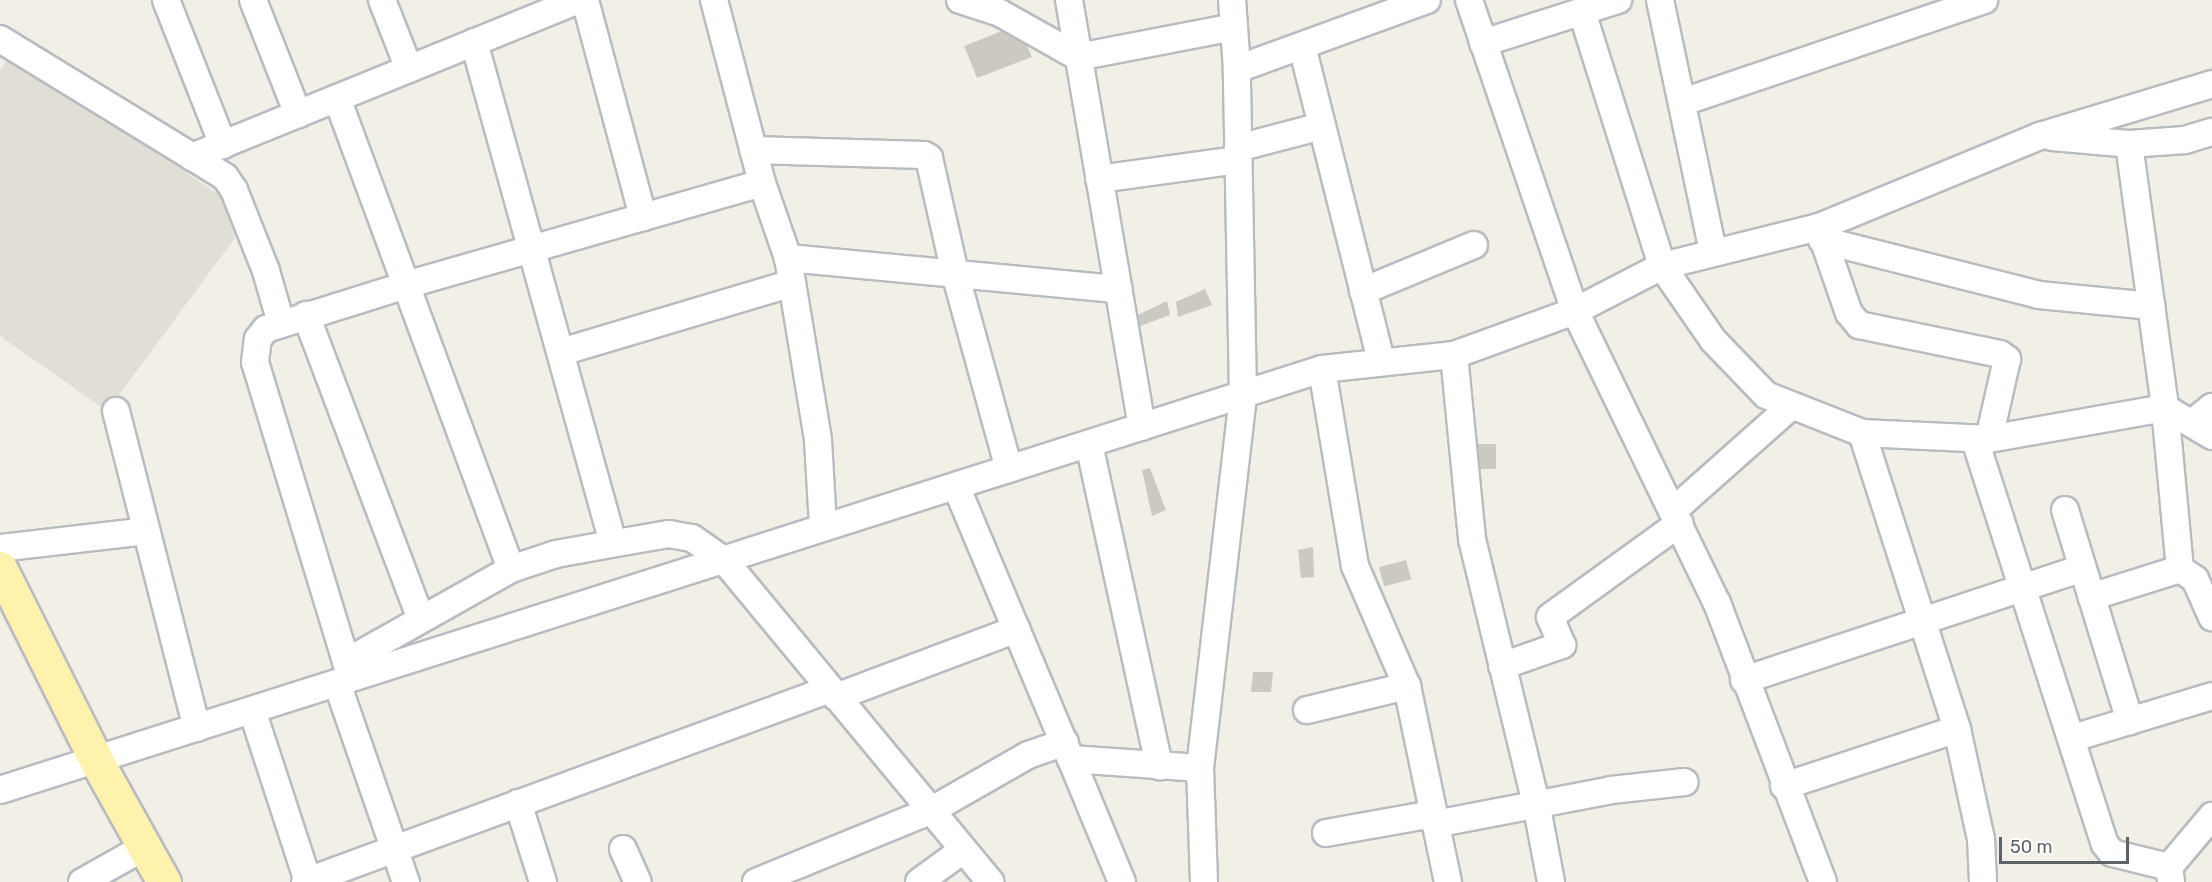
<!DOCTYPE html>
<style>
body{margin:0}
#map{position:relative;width:2212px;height:882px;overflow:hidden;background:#f1efe6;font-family:Rubik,sans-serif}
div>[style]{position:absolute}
.education>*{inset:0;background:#e1ded5}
.building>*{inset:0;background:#ccc9c3;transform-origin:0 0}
.roads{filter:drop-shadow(2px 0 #b8bcc1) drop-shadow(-2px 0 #b8bcc1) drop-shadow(0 2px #b8bcc1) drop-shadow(0 -2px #b8bcc1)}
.minor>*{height:26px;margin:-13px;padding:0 13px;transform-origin:13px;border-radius:13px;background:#fff}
.major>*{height:33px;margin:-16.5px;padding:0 16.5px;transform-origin:16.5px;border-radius:16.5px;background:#fff2ad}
span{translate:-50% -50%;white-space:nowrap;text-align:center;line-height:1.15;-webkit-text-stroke:4.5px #fff;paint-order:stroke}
.scale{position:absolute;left:1999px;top:837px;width:130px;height:27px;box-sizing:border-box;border:3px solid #5d6268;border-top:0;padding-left:8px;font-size:18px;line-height:21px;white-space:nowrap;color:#5d6268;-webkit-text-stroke:4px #fff;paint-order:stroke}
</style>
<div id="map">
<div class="education">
<i style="clip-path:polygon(12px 53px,222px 197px,235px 238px,107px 411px,0 336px,0 70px)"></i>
</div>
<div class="building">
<i style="clip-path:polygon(1002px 31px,1027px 46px,1032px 57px,977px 78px,964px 46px)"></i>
<i style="clip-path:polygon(1205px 289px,1212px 305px,1178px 317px,1176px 302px)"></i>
<i style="clip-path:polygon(1167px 301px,1170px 315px,1140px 326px,1138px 315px)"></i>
<i style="left:1478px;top:444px;width:18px;height:25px"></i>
<i style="clip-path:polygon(1150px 468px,1166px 510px,1152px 516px,1142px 470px)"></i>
<i style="clip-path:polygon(1313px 547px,1314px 577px,1301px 578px,1298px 550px)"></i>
<i style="left:1406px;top:560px;width:20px;height:28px;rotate:75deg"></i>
<i style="clip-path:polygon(1253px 672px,1273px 672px,1271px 692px,1251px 692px)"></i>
</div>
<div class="roads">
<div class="minor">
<i style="left:166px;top:0;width:156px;rotate:68.5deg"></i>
<i style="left:253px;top:0;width:123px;rotate:68.5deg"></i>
<i style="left:382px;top:0;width:74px;rotate:68.6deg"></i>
<i style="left:585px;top:0;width:225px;rotate:75deg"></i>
<i style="left:714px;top:0;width:189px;rotate:75.3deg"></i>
<i style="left:762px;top:183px;width:79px;rotate:70.9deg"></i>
<i style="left:788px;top:258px;width:184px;rotate:80.6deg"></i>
<i style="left:818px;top:440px;width:87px;rotate:86.7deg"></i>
<i style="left:960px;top:0;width:42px;rotate:18deg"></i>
<i style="left:1000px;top:13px;width:90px;rotate:29.4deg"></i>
<i style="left:1078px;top:57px;width:159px;rotate:-10.9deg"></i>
<i style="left:1069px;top:0;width:433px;rotate:80.3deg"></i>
<i style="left:1469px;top:0;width:329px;rotate:71.2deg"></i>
<i style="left:1575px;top:311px;width:325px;rotate:64.1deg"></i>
<i style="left:1717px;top:603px;width:298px;rotate:69.2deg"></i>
<i style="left:1660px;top:0;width:257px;rotate:78.1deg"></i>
<i style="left:1582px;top:12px;width:266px;rotate:72.5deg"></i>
<i style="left:1662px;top:266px;width:90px;rotate:55.4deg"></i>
<i style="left:1713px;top:340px;width:76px;rotate:46.1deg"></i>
<i style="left:1766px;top:395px;width:103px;rotate:21.6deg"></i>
<i style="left:1862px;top:433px;width:311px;rotate:72.2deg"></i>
<i style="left:1957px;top:729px;width:113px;rotate:77.7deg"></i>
<i style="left:1981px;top:839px;width:43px;rotate:87.3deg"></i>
<i style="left:0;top:39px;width:264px;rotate:31.5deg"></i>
<i style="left:225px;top:177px;width:16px;rotate:55deg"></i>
<i style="left:234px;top:190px;width:87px;rotate:68.4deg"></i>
<i style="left:266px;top:271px;width:54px;rotate:73.9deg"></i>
<i style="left:474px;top:42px;width:520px;rotate:74.49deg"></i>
<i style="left:1483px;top:43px;width:142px;rotate:-17.7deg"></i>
<i style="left:1302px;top:46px;width:324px;rotate:75.9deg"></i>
<i style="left:1237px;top:69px;width:202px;rotate:-20deg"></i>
<i style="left:337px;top:98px;width:502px;rotate:69.72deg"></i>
<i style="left:1683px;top:102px;width:318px;rotate:-18.7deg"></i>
<i style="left:2052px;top:137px;width:77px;rotate:5.2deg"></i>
<i style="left:2129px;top:144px;width:266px;rotate:82.2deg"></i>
<i style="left:2165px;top:408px;width:162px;rotate:84.7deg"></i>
<i style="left:2180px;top:569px;width:93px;rotate:162.5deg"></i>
<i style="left:2129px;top:144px;width:56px;rotate:-4.1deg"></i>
<i style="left:2185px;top:140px;width:28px;rotate:-17deg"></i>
<i style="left:1238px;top:148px;width:87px;rotate:-14.7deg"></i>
<i style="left:753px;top:150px;width:171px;rotate:1.7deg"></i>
<i style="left:924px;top:155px;width:6px;rotate:31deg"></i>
<i style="left:929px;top:158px;width:118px;rotate:77.3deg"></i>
<i style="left:955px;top:273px;width:203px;rotate:74.6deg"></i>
<i style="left:192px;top:157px;width:417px;rotate:-22.1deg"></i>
<i style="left:1099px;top:179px;width:140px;rotate:-7.8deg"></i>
<i style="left:1819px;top:227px;width:91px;rotate:70.8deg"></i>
<i style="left:1849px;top:313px;width:16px;rotate:50deg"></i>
<i style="left:1859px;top:325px;width:144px;rotate:11.6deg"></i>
<i style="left:2000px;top:354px;width:9px;rotate:36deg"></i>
<i style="left:2007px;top:359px;width:82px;rotate:102.7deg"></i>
<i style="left:1822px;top:240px;width:224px;rotate:14.2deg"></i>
<i style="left:2039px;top:295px;width:113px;rotate:5.6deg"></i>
<i style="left:788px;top:258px;width:332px;rotate:5.4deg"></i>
<i style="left:1363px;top:291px;width:120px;rotate:-22.5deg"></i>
<i style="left:306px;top:315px;width:325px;rotate:69.3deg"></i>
<i style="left:561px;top:352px;width:241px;rotate:-16.6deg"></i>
<i style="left:1454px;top:355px;width:185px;rotate:84.4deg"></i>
<i style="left:1472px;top:539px;width:272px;rotate:76.4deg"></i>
<i style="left:1536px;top:803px;width:80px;rotate:79.2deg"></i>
<i style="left:1322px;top:369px;width:200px;rotate:80.5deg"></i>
<i style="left:1355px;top:566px;width:131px;rotate:66.6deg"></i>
<i style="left:1407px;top:686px;width:200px;rotate:78.2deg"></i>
<i style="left:116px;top:411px;width:327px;rotate:75.7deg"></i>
<i style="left:2192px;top:423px;width:26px;rotate:-39deg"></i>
<i style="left:1862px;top:433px;width:127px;rotate:2.7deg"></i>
<i style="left:1989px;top:439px;width:179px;rotate:-10deg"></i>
<i style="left:2165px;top:408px;width:55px;rotate:30.8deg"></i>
<i style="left:1975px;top:440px;width:424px;rotate:72.2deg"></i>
<i style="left:2105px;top:844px;width:11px;rotate:52deg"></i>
<i style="left:2112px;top:853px;width:59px;rotate:13.8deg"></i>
<i style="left:2169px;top:867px;width:15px;rotate:82deg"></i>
<i style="left:1089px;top:444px;width:330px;rotate:77.7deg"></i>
<i style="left:956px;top:486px;width:296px;rotate:67.2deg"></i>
<i style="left:1071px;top:759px;width:129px;rotate:4deg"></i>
<i style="left:1674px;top:510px;width:155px;rotate:-41.6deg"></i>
<i style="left:2065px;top:510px;width:221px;rotate:72.9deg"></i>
<i style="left:0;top:548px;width:147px;rotate:-6.6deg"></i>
<i style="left:2180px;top:569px;width:18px;rotate:34deg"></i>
<i style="left:2195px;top:579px;width:42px;rotate:65.9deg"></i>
<i style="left:346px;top:662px;width:189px;rotate:-29.4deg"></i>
<i style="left:511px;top:569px;width:47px;rotate:-18.4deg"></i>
<i style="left:556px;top:554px;width:73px;rotate:-10.2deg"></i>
<i style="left:628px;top:541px;width:42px;rotate:-9.7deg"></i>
<i style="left:669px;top:534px;width:23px;rotate:10deg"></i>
<i style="left:692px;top:538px;width:39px;rotate:35deg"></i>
<i style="left:724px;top:560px;width:418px;rotate:50.4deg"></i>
<i style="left:1502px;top:666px;width:64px;rotate:-19.3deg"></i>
<i style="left:1562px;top:645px;width:30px;rotate:-113deg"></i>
<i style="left:1550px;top:617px;width:160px;rotate:-35.9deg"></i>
<i style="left:351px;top:678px;width:330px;rotate:-106.9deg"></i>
<i style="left:255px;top:362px;width:23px;rotate:-83deg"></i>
<i style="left:258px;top:339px;width:13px;rotate:-51deg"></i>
<i style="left:266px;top:329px;width:147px;rotate:-17.4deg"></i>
<i style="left:406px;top:285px;width:370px;rotate:-16deg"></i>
<i style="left:1744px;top:680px;width:356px;rotate:-18.3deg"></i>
<i style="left:337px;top:683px;width:211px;rotate:70.9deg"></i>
<i style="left:836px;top:697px;width:193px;rotate:-20.6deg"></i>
<i style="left:252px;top:710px;width:180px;rotate:71.9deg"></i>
<i style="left:1307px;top:710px;width:103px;rotate:-13.5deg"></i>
<i style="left:2073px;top:738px;width:145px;rotate:-16.8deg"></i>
<i style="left:1071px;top:759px;width:133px;rotate:67.5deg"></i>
<i style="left:1784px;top:786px;width:182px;rotate:-18.2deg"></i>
<i style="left:0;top:790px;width:1387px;rotate:-17.66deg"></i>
<i style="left:1322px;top:369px;width:133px;rotate:-6.1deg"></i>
<i style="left:1454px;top:355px;width:129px;rotate:-20deg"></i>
<i style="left:1575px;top:311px;width:98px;rotate:-27.3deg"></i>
<i style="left:1662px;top:266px;width:162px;rotate:-14deg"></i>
<i style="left:1819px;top:227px;width:239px;rotate:-22.4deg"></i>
<i style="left:2040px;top:136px;width:180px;rotate:-16.8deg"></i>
<i style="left:518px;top:803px;width:83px;rotate:72.4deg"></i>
<i style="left:1435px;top:824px;width:179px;rotate:-10.9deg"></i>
<i style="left:1611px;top:790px;width:74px;rotate:-6.2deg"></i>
<i style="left:1326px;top:833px;width:109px;rotate:-10.1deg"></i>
<i style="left:623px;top:849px;width:36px;rotate:66deg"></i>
<i style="left:2169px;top:867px;width:67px;rotate:-49.9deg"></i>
<i style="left:82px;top:882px;width:72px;rotate:-29.1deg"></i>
<i style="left:305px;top:882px;width:559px;rotate:-20.18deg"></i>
<i style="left:756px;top:882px;width:188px;rotate:-22.2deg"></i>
<i style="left:930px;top:811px;width:113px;rotate:-29.7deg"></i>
<i style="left:1028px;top:755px;width:39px;rotate:-19deg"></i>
<i style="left:919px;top:882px;width:54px;rotate:-36deg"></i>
<i style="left:1204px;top:882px;width:114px;rotate:-92deg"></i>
<i style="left:1200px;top:768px;width:376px;rotate:-83.4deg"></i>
<i style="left:1243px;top:394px;width:325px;rotate:-91.1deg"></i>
<i style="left:1237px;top:69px;width:69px;rotate:-94.1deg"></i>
</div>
<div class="major">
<i style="left:0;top:568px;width:215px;rotate:63.4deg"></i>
<i style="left:96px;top:760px;width:140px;rotate:60.9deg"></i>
</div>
</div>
<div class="scale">50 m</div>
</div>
